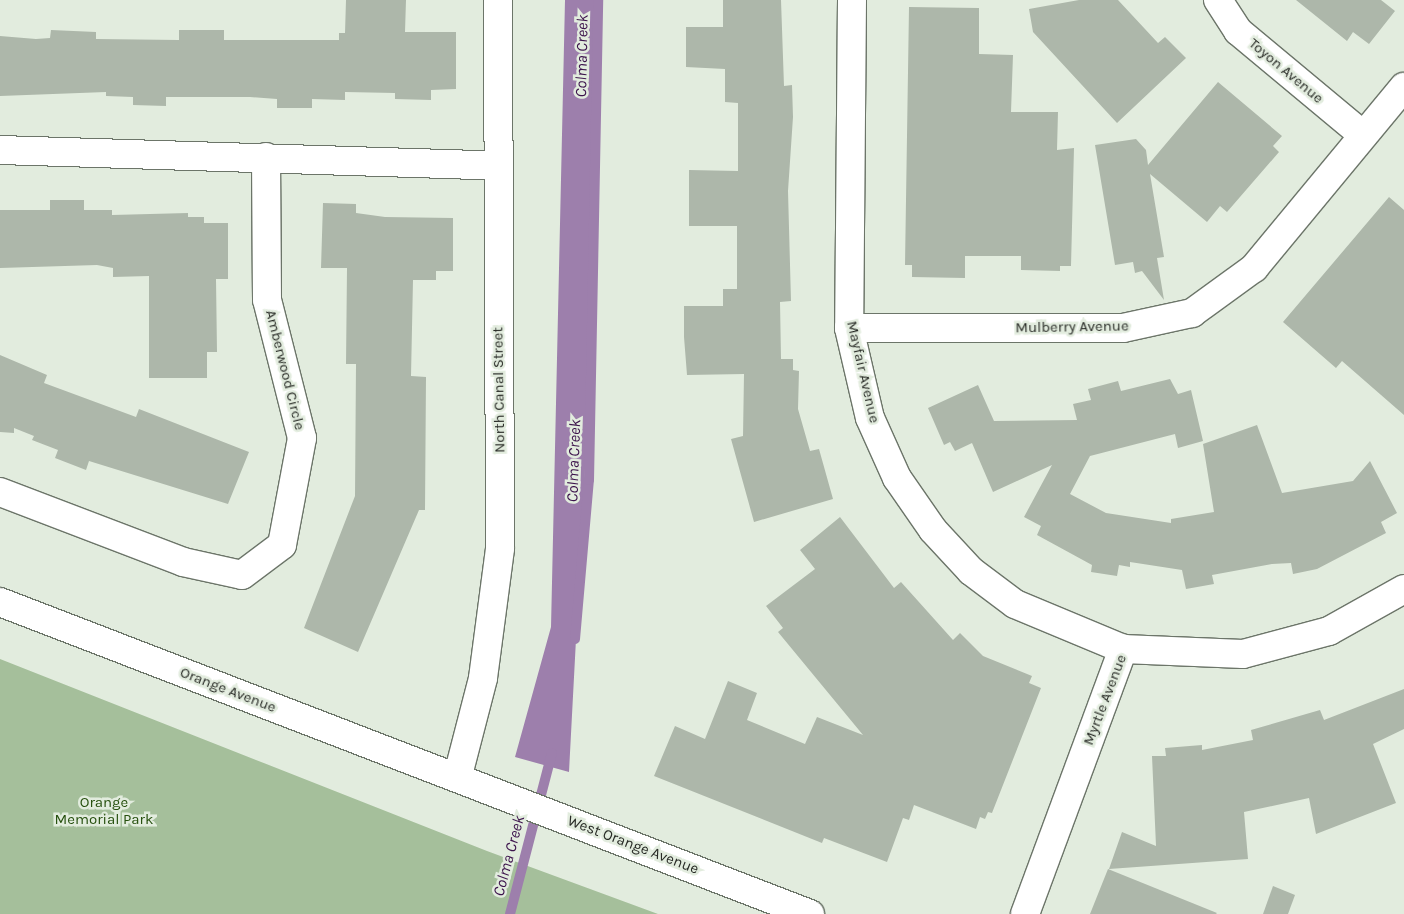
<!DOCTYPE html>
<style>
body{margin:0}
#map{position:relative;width:1404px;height:914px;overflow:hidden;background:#e2ecde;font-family:Karla,sans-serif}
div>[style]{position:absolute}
.green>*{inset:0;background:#a5bf9b}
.water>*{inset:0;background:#9d7fac}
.stream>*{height:10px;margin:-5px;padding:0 5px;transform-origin:5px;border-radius:5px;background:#9d7fac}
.building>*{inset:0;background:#adb7aa}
.roads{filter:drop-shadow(1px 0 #6c7569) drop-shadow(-1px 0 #6c7569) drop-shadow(0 1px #6c7569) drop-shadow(0 -1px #6c7569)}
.minor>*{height:28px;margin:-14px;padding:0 14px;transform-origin:14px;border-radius:14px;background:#fff}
.tertiary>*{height:28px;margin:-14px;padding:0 14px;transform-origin:14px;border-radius:14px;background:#fff}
span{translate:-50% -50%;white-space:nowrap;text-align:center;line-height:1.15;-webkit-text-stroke:5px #e2ecde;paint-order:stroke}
.street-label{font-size:15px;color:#282b26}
.park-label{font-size:15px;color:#254f0d}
.water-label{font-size:16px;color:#3c134c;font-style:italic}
</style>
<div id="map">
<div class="green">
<i style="clip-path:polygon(0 659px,487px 851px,658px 914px,0 914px)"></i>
</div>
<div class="water">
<i style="clip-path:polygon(565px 0,598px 0,592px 336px,569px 772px,515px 757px,551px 627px)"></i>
</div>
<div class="stream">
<i style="left:575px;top:639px;width:160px;rotate:-85deg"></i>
<i style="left:589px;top:480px;width:480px;rotate:-88.9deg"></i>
<i style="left:510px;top:914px;width:166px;rotate:-75.4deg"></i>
</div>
<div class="building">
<i style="clip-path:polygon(346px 0,406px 0,405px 32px,456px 32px,456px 89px,431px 90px,431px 100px,395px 99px,395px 93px,345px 92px,345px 100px,312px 99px,312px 108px,277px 108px,277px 99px,250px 97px,166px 97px,166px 106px,133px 105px,133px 97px,106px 96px,106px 92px,0 96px,0 36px,36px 39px,50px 38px,51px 30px,96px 32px,96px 39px,179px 40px,179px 30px,224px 30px,224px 40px,339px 40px,339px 33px,345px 33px)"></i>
<i style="clip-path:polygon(723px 0,781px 0,784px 86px,792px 85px,793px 117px,788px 191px,791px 301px,780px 302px,781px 359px,793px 359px,793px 370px,799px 371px,798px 409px,810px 451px,819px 449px,833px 499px,754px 522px,731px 439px,743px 436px,744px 374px,687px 375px,684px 337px,684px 306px,723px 306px,723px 289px,737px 289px,737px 226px,689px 226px,689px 170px,738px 171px,738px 103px,725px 102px,725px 69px,686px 67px,686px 27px,723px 27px)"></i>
<i style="clip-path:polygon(1079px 0,1118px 0,1158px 43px,1165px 37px,1186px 58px,1117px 123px,1033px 32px,1029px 9px)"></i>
<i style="clip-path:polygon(1296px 0,1381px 0,1395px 11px,1369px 44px,1353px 32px,1347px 41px)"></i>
<i style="clip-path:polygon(909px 7px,979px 8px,979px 54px,1013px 55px,1011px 112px,1058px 112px,1057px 150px,1074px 148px,1071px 266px,1060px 266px,1060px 271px,1021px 270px,1021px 256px,965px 256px,965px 278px,912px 277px,912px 265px,905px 265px)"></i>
<i style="clip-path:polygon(1218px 82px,1282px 136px,1273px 146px,1279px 152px,1227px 212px,1220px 206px,1207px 222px,1150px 174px,1164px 257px,1157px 258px,1164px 300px,1142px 271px,1135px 273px,1133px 262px,1115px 265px,1095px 145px,1136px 139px,1146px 150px,1148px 165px)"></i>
<i style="clip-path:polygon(1389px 197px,1404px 210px,1404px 415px,1342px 361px,1336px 368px,1283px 322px)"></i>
<i style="clip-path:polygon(50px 200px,84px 200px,84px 210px,112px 210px,112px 215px,188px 213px,188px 217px,204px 217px,204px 223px,228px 223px,228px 279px,216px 279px,217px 352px,207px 352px,207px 378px,149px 378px,149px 276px,113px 277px,113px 268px,97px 265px,0 268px,0 210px,50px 210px)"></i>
<i style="clip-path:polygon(323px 203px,356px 204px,356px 213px,385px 217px,453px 218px,453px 271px,436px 271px,436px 280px,413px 280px,411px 376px,426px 377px,425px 510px,419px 510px,358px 652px,304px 628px,355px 496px,356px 364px,346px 364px,347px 268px,321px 268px)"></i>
<i style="clip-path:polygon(0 355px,47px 375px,44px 383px,136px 417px,139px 409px,249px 452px,228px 504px,89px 461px,86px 470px,55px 458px,58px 450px,32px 440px,34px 436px,14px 428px,14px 433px,0 432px)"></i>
<i style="clip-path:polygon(1170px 379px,1178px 394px,1191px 390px,1203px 441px,1178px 448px,1175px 434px,1090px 456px,1070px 494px,1106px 513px,1171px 523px,1171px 519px,1214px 512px,1203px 444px,1257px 425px,1282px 493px,1353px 481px,1370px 461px,1397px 513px,1381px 522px,1386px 533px,1317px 569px,1293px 574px,1291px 563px,1272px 564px,1212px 575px,1214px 584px,1186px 589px,1182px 570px,1130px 562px,1130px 567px,1119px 565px,1117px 576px,1091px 572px,1092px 565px,1037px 535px,1041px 526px,1024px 517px,1052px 465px,993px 492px,972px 443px,955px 451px,950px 442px,944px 445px,928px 408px,978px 385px,994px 421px,1077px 420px,1073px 404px,1091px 400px,1088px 389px,1118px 381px,1121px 391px)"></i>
<i style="clip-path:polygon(840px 517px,894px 588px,901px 582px,953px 640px,960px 633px,983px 656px,1032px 676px,1029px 683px,1041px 688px,992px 813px,988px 812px,985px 819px,980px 817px,976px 829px,914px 805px,909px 820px,903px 818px,887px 862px,824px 838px,822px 843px,654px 776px,675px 726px,705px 739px,728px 681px,757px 693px,747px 720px,805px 744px,817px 717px,863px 735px,778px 632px,783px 628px,766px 606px,815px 569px,800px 550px)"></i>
<i style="clip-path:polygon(1404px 689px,1404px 729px,1373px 744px,1396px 803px,1316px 834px,1309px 798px,1244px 812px,1248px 859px,1109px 869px,1122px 832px,1156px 846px,1152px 756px,1166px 756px,1165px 748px,1202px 745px,1202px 750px,1253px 740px,1251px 730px,1320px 710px,1324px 720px)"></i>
<i style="clip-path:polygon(1108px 869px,1217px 913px,1216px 914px,1090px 914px)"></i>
<i style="clip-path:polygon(1273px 886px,1295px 895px,1288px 914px,1263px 914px)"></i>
</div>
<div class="roads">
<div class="minor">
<i style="left:852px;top:0;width:328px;rotate:90.5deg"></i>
<i style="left:849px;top:328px;width:92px;rotate:76.9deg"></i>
<i style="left:870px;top:418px;width:66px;rotate:65.8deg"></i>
<i style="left:897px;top:478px;width:63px;rotate:55.3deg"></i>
<i style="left:933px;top:530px;width:56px;rotate:47.2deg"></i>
<i style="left:971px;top:571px;width:55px;rotate:36.9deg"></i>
<i style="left:1015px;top:604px;width:117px;rotate:22.6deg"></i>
<i style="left:1123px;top:649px;width:120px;rotate:2.4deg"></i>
<i style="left:1243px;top:654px;width:89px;rotate:-15deg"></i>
<i style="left:1329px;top:631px;width:86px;rotate:-29.2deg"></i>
<i style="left:1218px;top:0;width:37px;rotate:57deg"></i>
<i style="left:1238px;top:31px;width:163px;rotate:39.8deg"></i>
<i style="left:0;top:150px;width:496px;rotate:1.8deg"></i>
<i style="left:849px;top:328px;width:274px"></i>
<i style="left:1123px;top:328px;width:71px;rotate:-12.3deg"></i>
<i style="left:1192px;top:313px;width:77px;rotate:-36deg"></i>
<i style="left:1254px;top:268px;width:235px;rotate:-50.4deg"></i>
<i style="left:0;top:492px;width:196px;rotate:20.9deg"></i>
<i style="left:183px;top:562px;width:60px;rotate:12.4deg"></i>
<i style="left:242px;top:575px;width:50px;rotate:-36.9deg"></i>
<i style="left:282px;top:545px;width:109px;rotate:-79.4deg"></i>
<i style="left:302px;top:438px;width:142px;rotate:-104.2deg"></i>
<i style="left:267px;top:300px;width:143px;rotate:-90.4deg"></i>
<i style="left:458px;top:775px;width:100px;rotate:-75.5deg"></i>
<i style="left:483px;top:678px;width:131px;rotate:-82.5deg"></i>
<i style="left:500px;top:548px;width:548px;rotate:-90.21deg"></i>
<i style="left:1025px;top:914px;width:283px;rotate:-69.7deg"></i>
</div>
<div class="tertiary">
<i style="left:0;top:602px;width:868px;rotate:21.07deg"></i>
</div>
</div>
<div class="street-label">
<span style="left:1286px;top:71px;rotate:40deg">Toyon Avenue</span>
<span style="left:1072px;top:327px;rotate:-1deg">Mulberry Avenue</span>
<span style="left:285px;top:370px;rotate:76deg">Amberwood Circle</span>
<span style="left:863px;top:372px;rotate:77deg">Mayfair Avenue</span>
<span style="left:499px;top:390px;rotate:-91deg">North Canal Street</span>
<span style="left:228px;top:690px;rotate:21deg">Orange Avenue</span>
<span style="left:1105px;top:700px;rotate:-69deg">Myrtle Avenue</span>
<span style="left:633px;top:845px;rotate:21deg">West Orange Avenue</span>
</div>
<div class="park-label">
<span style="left:104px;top:811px">Orange<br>Memorial Park</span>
</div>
<div class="water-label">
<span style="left:582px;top:56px;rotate:-89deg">Colma Creek</span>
<span style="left:574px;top:461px;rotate:-88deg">Colma Creek</span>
<span style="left:509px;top:856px;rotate:-75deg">Colma Creek</span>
</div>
</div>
